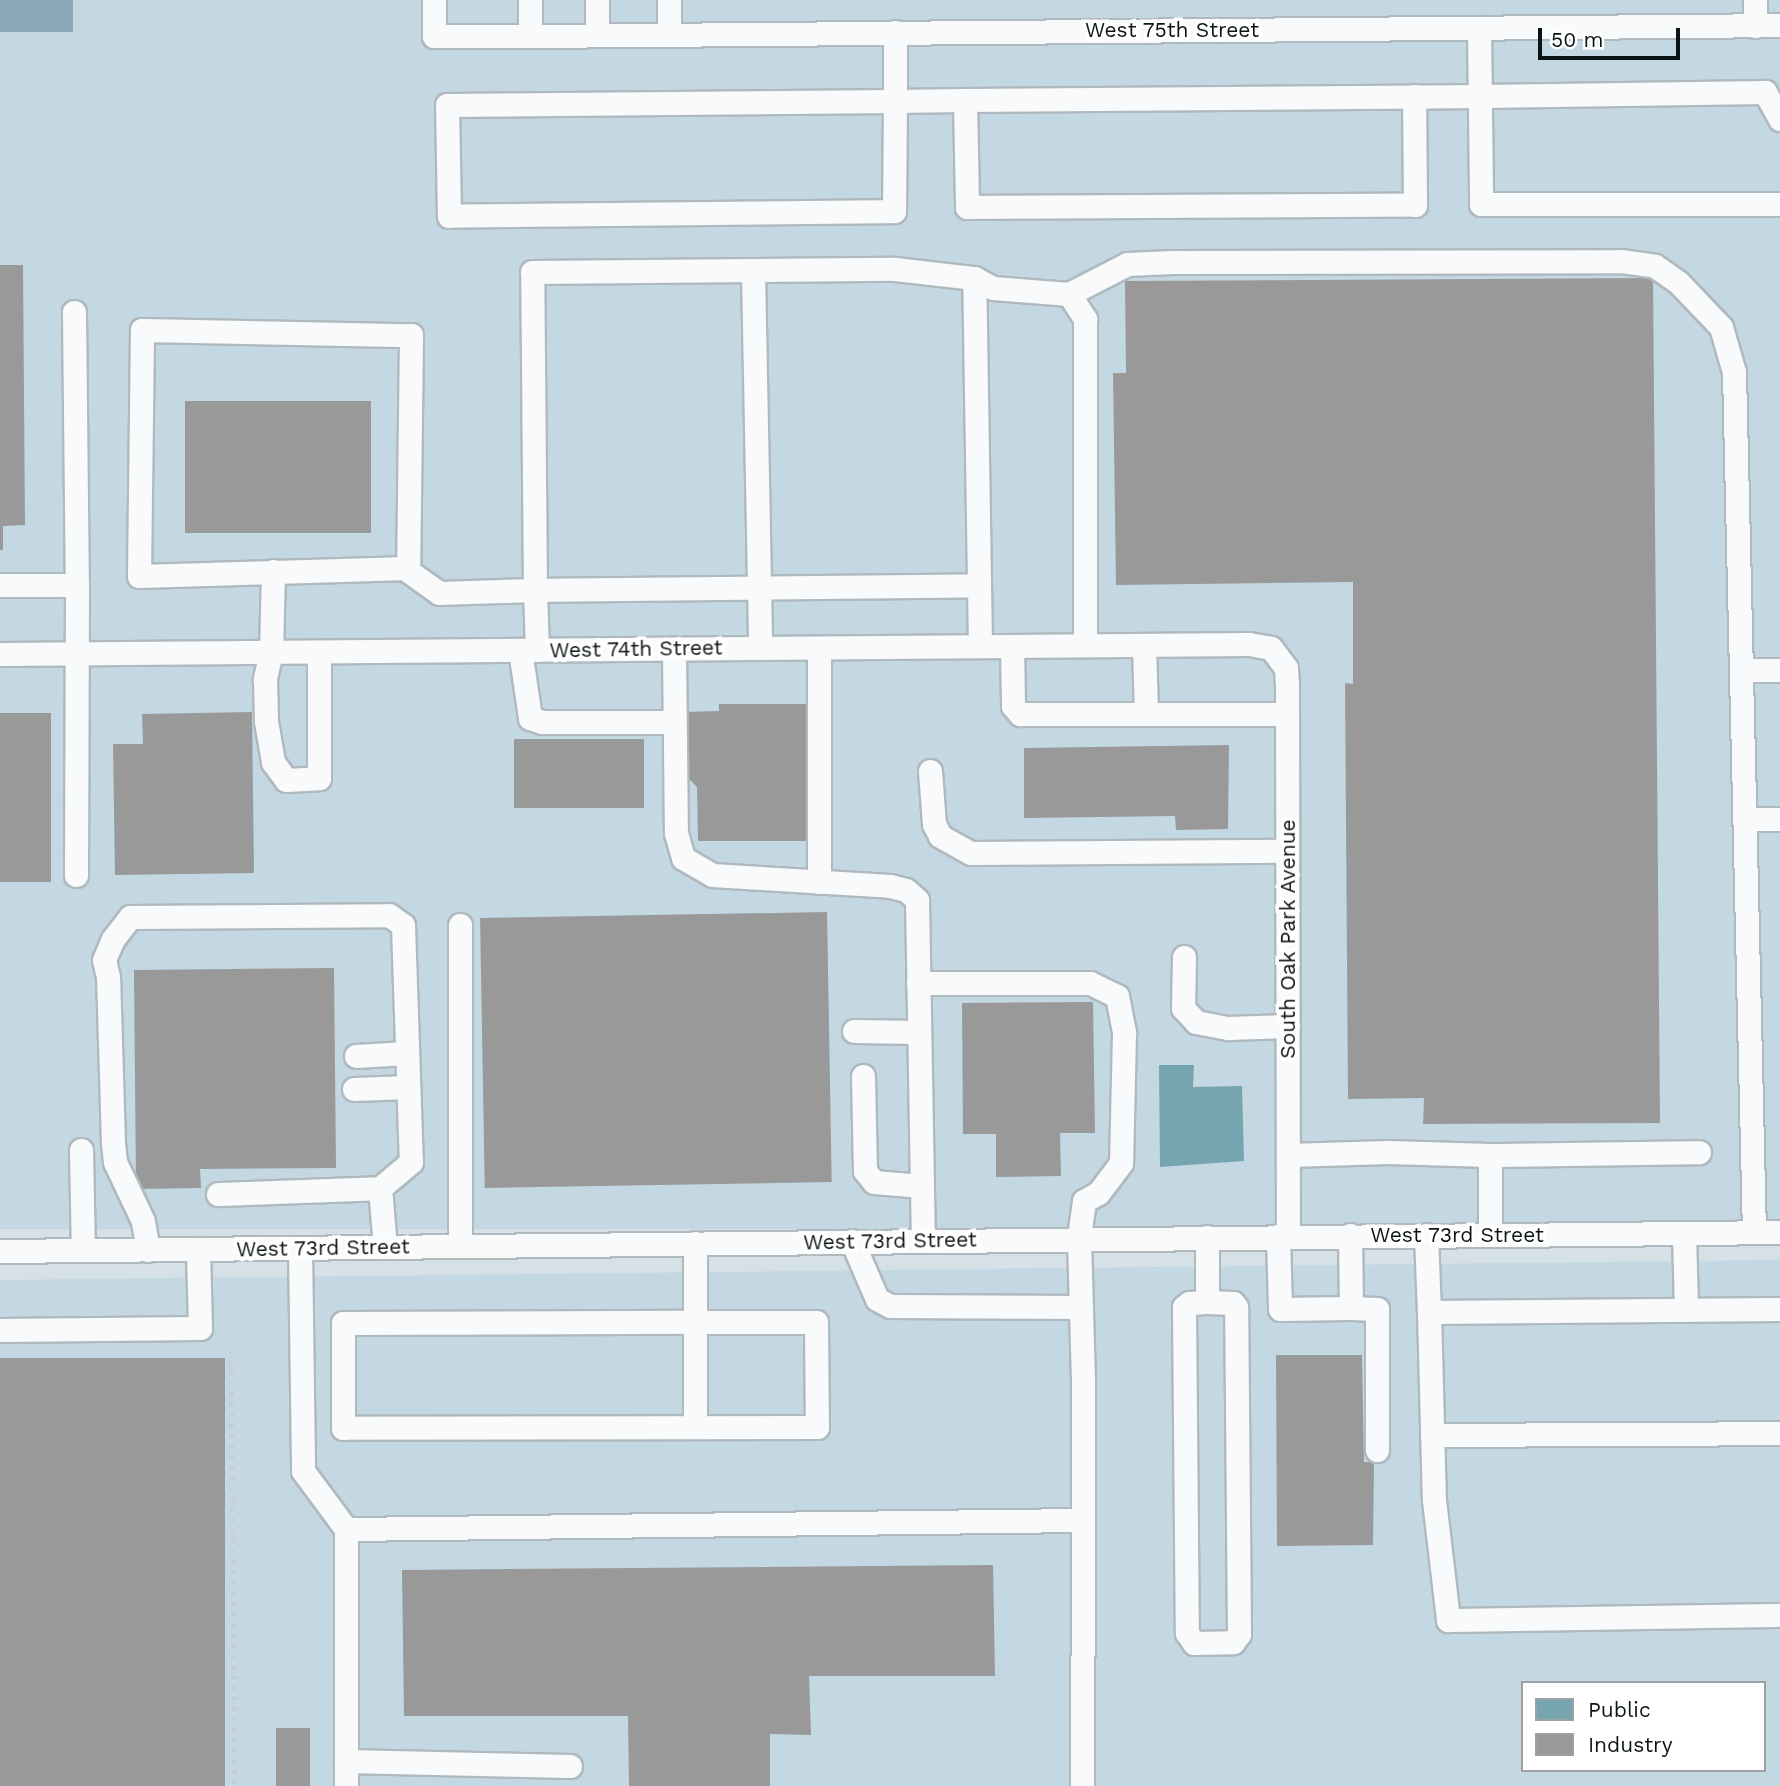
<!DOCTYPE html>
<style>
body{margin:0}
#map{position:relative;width:1780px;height:1786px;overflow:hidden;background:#d5e1e7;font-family:"Work Sans",sans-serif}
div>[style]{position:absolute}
.built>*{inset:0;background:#c3d8e3;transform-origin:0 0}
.water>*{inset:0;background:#89a8b9;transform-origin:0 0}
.public>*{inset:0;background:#76a5af}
.industry>*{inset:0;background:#999;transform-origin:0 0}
.roads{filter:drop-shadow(2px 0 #b0b9be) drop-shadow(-2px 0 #b0b9be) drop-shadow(0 2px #b0b9be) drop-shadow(0 -2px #b0b9be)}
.minor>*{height:23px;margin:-11.5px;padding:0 11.5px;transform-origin:11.5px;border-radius:11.5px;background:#f9fafb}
.rail>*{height:5px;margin-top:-2.5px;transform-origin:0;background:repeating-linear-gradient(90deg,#c9cdce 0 3.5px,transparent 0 10.5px)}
span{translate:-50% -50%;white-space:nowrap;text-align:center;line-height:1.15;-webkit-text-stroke:7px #fff;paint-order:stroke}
.street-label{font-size:21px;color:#0d1418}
.legend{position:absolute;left:1521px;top:1681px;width:245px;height:91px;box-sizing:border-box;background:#fff;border:2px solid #9ea1a3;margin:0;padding:9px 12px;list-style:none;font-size:21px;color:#0d1418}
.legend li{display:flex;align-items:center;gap:14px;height:35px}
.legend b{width:35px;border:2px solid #9ea1a3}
.scale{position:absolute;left:1538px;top:28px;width:142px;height:32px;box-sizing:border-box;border:4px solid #0d1418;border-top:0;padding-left:9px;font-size:21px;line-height:24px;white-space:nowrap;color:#0d1418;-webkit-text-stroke:5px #fff;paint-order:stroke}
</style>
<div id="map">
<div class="built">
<i style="left:0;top:0;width:1780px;height:1229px"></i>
<i style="clip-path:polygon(evenodd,1780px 1260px,1780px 1786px,0 1786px,0 1280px,1780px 1260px,1523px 1683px,1764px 1683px,1764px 1770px,1523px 1770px,1523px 1683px)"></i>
</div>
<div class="water">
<i style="left:0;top:0;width:73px;height:32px"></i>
</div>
<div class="public">
<i style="clip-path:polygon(1159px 1065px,1194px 1065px,1193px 1087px,1242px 1086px,1244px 1161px,1160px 1167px)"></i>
</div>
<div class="industry">
<i style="clip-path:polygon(0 265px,23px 265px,25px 525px,3px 526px,3px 550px,0 550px)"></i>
<i style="clip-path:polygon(1653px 278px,1660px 1123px,1423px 1124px,1424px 1098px,1348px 1099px,1345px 683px,1353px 684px,1353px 582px,1116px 585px,1113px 373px,1126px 373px,1125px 281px)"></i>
<i style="left:371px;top:401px;width:132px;height:186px;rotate:90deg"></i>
<i style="clip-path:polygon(719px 704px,807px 704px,808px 841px,698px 841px,697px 787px,684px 774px,683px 712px,719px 711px)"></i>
<i style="clip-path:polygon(252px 712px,254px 873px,115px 875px,113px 744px,143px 744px,142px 714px)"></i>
<i style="left:51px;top:713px;width:169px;height:51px;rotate:90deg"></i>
<i style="left:514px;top:739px;width:130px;height:69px"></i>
<i style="clip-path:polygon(1229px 745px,1228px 829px,1176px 830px,1175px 816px,1024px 818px,1024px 748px)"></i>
<i style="left:827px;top:912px;width:270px;height:347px;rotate:89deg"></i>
<i style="clip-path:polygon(334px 968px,336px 1168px,200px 1169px,201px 1188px,136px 1189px,134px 970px)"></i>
<i style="clip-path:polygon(1093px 1002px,1095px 1133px,1060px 1133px,1061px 1176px,996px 1177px,996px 1134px,963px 1134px,962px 1003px)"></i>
<i style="clip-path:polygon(1276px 1355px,1362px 1355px,1364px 1462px,1374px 1462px,1373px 1545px,1277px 1546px)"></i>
<i style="left:225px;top:1358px;width:428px;height:225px;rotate:90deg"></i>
<i style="clip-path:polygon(993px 1565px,995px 1676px,809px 1676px,811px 1735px,770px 1734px,770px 1786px,629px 1786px,628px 1716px,404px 1716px,402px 1570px)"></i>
<i style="left:276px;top:1728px;width:34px;height:58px"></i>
</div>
<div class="roads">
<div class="minor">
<i style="left:434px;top:0;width:36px;rotate:90deg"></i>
<i style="left:434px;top:36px;width:96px"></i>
<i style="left:530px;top:0;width:36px;rotate:90deg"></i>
<i style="left:530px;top:36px;width:1250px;rotate:-0.5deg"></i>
<i style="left:597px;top:0;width:34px;rotate:90deg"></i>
<i style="left:1755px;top:0;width:26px;rotate:90deg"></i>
<i style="left:1479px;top:28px;width:176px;rotate:89.3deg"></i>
<i style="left:1481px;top:204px;width:299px"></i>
<i style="left:895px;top:32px;width:69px;rotate:90deg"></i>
<i style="left:895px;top:101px;width:110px;rotate:90.5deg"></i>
<i style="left:894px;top:211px;width:445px;rotate:179.4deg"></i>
<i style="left:449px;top:216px;width:111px;rotate:-91deg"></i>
<i style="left:447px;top:105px;width:448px;rotate:-0.5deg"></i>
<i style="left:895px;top:101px;width:70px;rotate:-0.8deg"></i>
<i style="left:965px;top:100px;width:515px;rotate:-0.45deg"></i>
<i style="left:1480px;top:96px;width:285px;rotate:-0.8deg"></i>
<i style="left:1765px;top:92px;width:31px;rotate:61deg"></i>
<i style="left:669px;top:33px;width:33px;rotate:-90deg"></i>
<i style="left:965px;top:100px;width:107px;rotate:88.9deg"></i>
<i style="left:967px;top:207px;width:448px;rotate:-0.3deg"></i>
<i style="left:1415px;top:205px;width:109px;rotate:-90.5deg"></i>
<i style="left:753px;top:271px;width:377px;rotate:88.9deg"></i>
<i style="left:1069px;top:294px;width:30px;rotate:57deg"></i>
<i style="left:1085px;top:319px;width:326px;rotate:90deg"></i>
<i style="left:74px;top:312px;width:273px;rotate:89.4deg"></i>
<i style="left:142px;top:330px;width:269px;rotate:1.1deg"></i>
<i style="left:411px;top:335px;width:233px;rotate:90.7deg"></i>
<i style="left:408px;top:568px;width:269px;rotate:178.3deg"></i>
<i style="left:139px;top:576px;width:246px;rotate:-89.3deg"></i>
<i style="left:404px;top:568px;width:43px;rotate:35.5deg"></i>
<i style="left:439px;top:593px;width:96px;rotate:-1.8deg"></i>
<i style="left:535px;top:590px;width:318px;rotate:-90.5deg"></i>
<i style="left:532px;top:272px;width:363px;rotate:-0.5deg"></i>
<i style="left:895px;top:269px;width:80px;rotate:6.5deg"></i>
<i style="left:273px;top:571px;width:81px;rotate:91.4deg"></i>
<i style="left:271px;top:652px;width:28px;rotate:103deg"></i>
<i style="left:265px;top:679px;width:42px;rotate:88.6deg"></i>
<i style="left:266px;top:721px;width:42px;rotate:80.3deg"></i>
<i style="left:273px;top:762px;width:22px;rotate:54deg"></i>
<i style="left:286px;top:780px;width:33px;rotate:-3deg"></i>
<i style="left:319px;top:778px;width:126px;rotate:-90deg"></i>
<i style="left:0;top:585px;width:77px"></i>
<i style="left:77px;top:585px;width:290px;rotate:90.2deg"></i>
<i style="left:1144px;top:645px;width:69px;rotate:88.3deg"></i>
<i style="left:980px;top:646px;width:368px;rotate:-90.9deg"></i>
<i style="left:974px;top:278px;width:21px;rotate:28deg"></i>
<i style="left:993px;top:288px;width:76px;rotate:4.5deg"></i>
<i style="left:1069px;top:294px;width:65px;rotate:-27.3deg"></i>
<i style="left:1127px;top:264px;width:45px;rotate:-2.5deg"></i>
<i style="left:1172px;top:262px;width:449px;rotate:-0.1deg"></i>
<i style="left:1621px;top:261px;width:34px;rotate:8deg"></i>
<i style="left:1655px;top:266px;width:28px;rotate:35deg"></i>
<i style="left:1678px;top:282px;width:62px;rotate:46.3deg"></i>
<i style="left:1721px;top:327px;width:47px;rotate:73.9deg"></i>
<i style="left:1734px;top:372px;width:860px;rotate:88.67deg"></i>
<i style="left:1012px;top:646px;width:60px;rotate:89deg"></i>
<i style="left:1013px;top:706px;width:11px;rotate:49deg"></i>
<i style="left:1020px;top:714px;width:267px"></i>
<i style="left:674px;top:649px;width:184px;rotate:89.4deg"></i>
<i style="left:676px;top:833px;width:26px;rotate:74deg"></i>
<i style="left:683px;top:858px;width:34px;rotate:30deg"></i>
<i style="left:712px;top:875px;width:178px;rotate:3.5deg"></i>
<i style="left:890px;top:886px;width:16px;rotate:14deg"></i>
<i style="left:906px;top:890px;width:15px;rotate:42deg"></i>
<i style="left:917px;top:900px;width:340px;rotate:89deg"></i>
<i style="left:520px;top:650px;width:69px;rotate:81.6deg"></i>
<i style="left:530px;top:718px;width:13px;rotate:18deg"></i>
<i style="left:542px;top:722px;width:132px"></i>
<i style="left:537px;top:650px;width:60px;rotate:-91.9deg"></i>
<i style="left:535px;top:590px;width:444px;rotate:-0.6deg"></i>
<i style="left:0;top:654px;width:1249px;rotate:-0.46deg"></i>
<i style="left:1249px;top:644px;width:22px;rotate:10deg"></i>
<i style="left:1271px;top:648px;width:25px;rotate:53deg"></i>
<i style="left:1286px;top:668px;width:17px;rotate:87deg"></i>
<i style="left:1287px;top:685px;width:551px;rotate:89.9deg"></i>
<i style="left:1741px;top:670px;width:39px"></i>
<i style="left:930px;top:771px;width:53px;rotate:85.7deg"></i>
<i style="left:934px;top:824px;width:13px;rotate:63deg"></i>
<i style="left:940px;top:836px;width:35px;rotate:29deg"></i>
<i style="left:971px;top:853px;width:316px;rotate:-0.4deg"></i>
<i style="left:1745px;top:819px;width:35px"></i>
<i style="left:819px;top:882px;width:234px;rotate:-90deg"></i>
<i style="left:1184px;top:957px;width:51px;rotate:91.1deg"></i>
<i style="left:1183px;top:1008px;width:19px;rotate:47deg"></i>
<i style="left:1196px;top:1022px;width:33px;rotate:11deg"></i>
<i style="left:1228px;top:1028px;width:60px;rotate:-1.9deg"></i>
<i style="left:918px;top:983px;width:172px"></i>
<i style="left:1090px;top:983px;width:30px;rotate:26deg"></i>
<i style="left:1117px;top:996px;width:38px;rotate:79deg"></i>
<i style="left:1124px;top:1033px;width:130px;rotate:91.3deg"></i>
<i style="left:1121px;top:1163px;width:38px;rotate:127deg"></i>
<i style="left:1098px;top:1193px;width:16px;rotate:150deg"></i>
<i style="left:1084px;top:1201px;width:37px;rotate:98deg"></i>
<i style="left:1079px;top:1238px;width:141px;rotate:88.4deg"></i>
<i style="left:1083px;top:1379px;width:407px;rotate:90.1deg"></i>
<i style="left:854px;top:1031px;width:65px;rotate:0.9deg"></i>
<i style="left:356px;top:1056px;width:51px;rotate:-3.4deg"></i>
<i style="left:863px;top:1076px;width:95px;rotate:88.8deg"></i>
<i style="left:865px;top:1171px;width:14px;rotate:51deg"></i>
<i style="left:874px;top:1182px;width:48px;rotate:4.8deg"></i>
<i style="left:354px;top:1089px;width:54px;rotate:-2.1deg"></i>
<i style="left:81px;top:1150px;width:100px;rotate:88.9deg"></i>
<i style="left:1288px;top:1155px;width:100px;rotate:-1.7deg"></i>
<i style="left:1388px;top:1152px;width:102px;rotate:1.7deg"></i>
<i style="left:218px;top:1194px;width:162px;rotate:-2.1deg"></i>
<i style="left:1684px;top:1233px;width:77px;rotate:88.5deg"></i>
<i style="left:1490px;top:1234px;width:79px;rotate:-90deg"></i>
<i style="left:1490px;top:1155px;width:209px;rotate:-0.8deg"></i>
<i style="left:1426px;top:1235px;width:77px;rotate:87.8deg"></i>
<i style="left:1278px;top:1236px;width:73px;rotate:88.4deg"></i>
<i style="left:1280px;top:1309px;width:71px;rotate:-0.8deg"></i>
<i style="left:1351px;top:1308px;width:73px;rotate:-90.8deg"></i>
<i style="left:1207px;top:1237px;width:65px;rotate:90deg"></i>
<i style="left:1207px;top:1302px;width:18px;rotate:177deg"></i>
<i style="left:1189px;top:1303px;width:6px;rotate:141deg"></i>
<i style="left:1184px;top:1307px;width:326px;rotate:89.5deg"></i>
<i style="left:1187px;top:1633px;width:12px;rotate:55deg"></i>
<i style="left:1194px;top:1643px;width:39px;rotate:-1deg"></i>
<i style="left:1233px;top:1642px;width:10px;rotate:-53deg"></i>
<i style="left:1239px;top:1634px;width:327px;rotate:-90.5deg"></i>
<i style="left:1236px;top:1307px;width:5px;rotate:-127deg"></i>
<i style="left:1233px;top:1303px;width:26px;rotate:-178deg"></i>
<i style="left:852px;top:1241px;width:63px;rotate:66.7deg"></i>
<i style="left:877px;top:1299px;width:15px;rotate:28deg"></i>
<i style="left:890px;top:1306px;width:191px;rotate:0.3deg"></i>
<i style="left:460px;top:1246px;width:321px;rotate:-90deg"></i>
<i style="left:300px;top:1248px;width:223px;rotate:89.2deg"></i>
<i style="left:303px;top:1471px;width:72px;rotate:53.4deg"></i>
<i style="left:346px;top:1529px;width:232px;rotate:90deg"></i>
<i style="left:346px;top:1761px;width:224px;rotate:1.3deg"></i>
<i style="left:148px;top:1250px;width:29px;rotate:-100deg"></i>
<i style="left:143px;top:1221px;width:65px;rotate:-115.4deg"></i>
<i style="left:115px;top:1162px;width:19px;rotate:-96deg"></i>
<i style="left:113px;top:1143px;width:166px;rotate:-91.7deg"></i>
<i style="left:108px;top:977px;width:17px;rotate:-103deg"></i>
<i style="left:104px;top:960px;width:23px;rotate:-67deg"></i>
<i style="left:113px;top:939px;width:28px;rotate:-52deg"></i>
<i style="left:130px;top:917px;width:259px;rotate:-0.4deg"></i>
<i style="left:389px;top:915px;width:17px;rotate:36deg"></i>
<i style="left:403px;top:925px;width:237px;rotate:88.1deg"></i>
<i style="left:411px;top:1162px;width:40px;rotate:140deg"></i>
<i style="left:380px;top:1188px;width:59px;rotate:85.2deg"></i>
<i style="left:0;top:1251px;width:1780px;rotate:-0.61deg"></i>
<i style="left:1351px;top:1308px;width:26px;rotate:2deg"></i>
<i style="left:1377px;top:1309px;width:141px;rotate:90deg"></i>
<i style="left:1780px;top:1309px;width:351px;rotate:179.5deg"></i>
<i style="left:1429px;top:1312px;width:188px;rotate:88.5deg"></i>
<i style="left:1434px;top:1500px;width:121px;rotate:83.3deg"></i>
<i style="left:1448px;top:1620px;width:332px;rotate:-0.9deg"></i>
<i style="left:696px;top:1322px;width:120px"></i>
<i style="left:816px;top:1322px;width:105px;rotate:89.5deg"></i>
<i style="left:817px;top:1427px;width:474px;rotate:179.9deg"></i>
<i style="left:343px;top:1428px;width:105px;rotate:-90deg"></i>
<i style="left:343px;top:1323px;width:353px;rotate:-0.2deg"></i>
<i style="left:0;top:1330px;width:200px;rotate:-0.6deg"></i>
<i style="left:200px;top:1328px;width:79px;rotate:-91.5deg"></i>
<i style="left:695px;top:1427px;width:184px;rotate:-90deg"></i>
<i style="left:1432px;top:1435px;width:348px;rotate:-0.3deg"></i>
<i style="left:346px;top:1529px;width:737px;rotate:-0.7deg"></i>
<i style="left:346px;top:1786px;width:25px;rotate:-90deg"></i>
</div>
</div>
<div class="rail">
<i style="left:231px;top:1350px;width:436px;rotate:89.5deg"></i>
</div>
<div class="street-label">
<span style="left:1172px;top:30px">West 75th Street</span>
<span style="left:636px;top:649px;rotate:-1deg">West 74th Street</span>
<span style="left:1288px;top:939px;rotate:-90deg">South Oak Park Avenue</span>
<span style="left:1457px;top:1235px">West 73rd Street</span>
<span style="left:890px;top:1241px;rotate:-1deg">West 73rd Street</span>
<span style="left:323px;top:1248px;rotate:-1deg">West 73rd Street</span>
</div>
<ul class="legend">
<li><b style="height:19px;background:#76a5af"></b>Public</li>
<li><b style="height:19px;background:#999"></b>Industry</li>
</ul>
<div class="scale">50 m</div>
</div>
